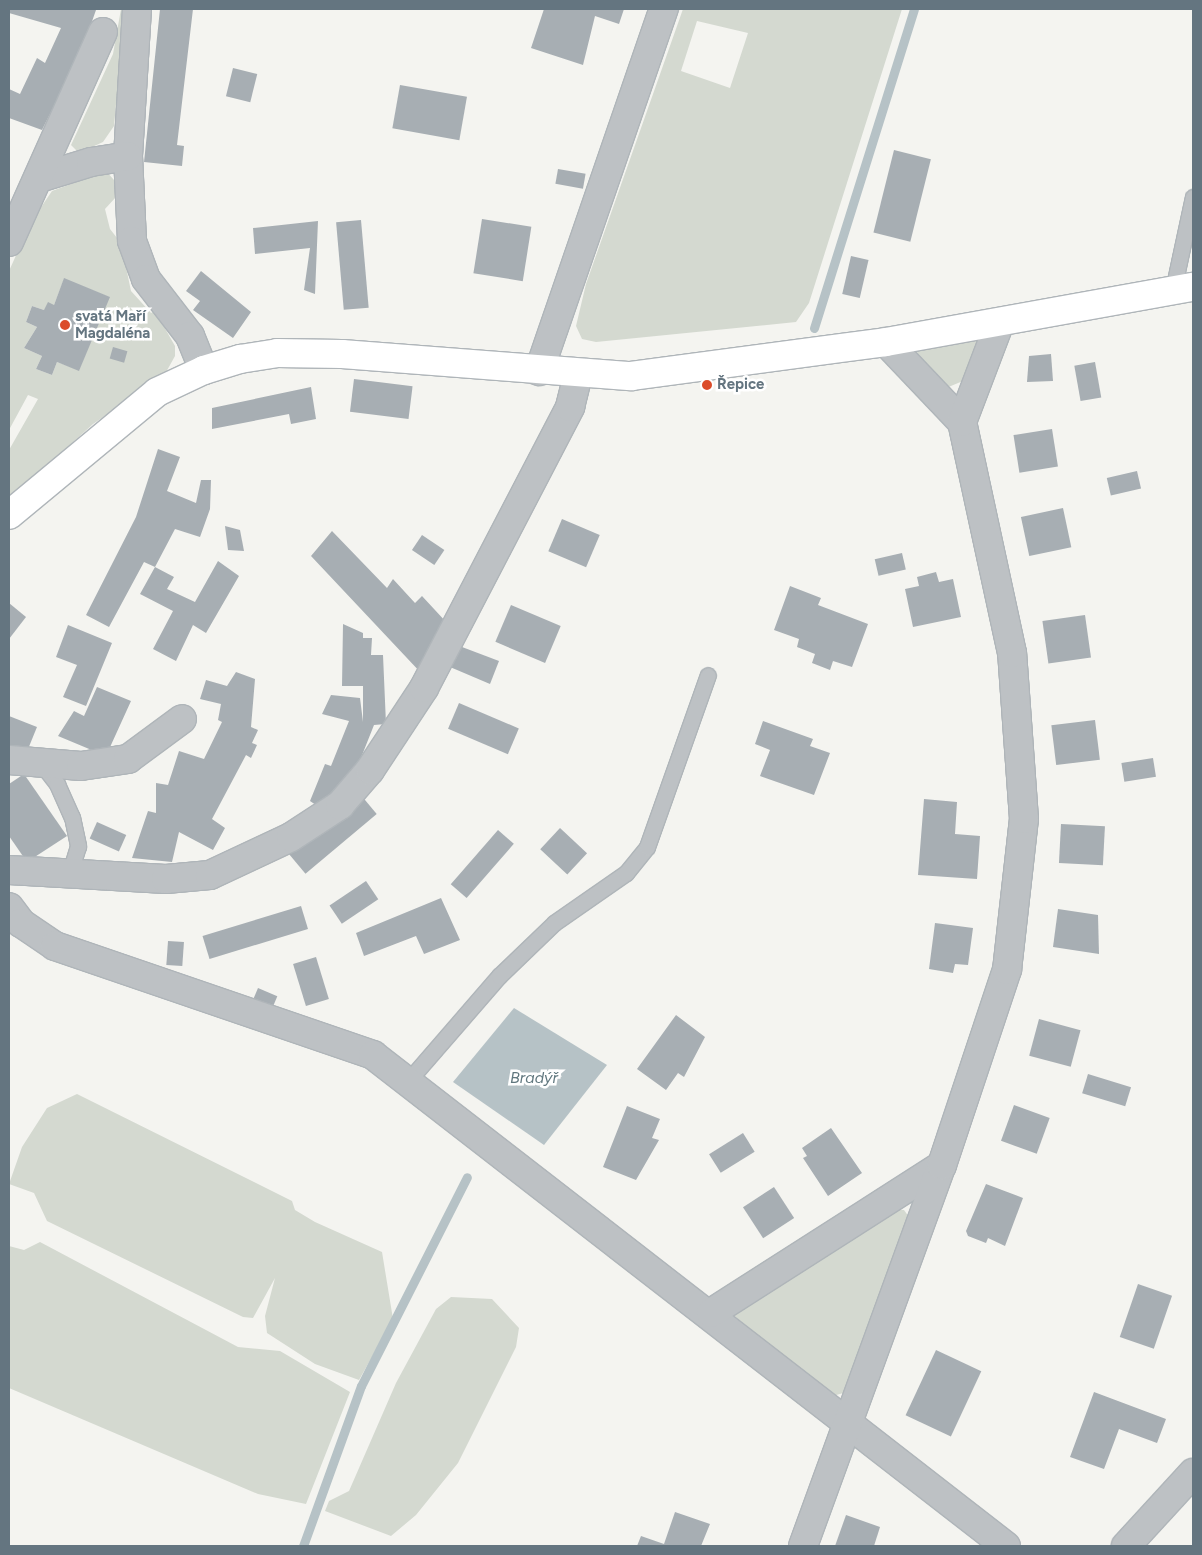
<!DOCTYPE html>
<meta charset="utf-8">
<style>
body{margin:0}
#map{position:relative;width:1202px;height:1555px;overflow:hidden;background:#f4f4f0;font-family:Figtree,sans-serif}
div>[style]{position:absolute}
.green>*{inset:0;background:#d4d9d0}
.water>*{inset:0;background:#b6c2c6}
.stream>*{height:9px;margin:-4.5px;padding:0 4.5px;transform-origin:4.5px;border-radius:4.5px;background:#b6c2c6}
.building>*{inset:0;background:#a7aeb3;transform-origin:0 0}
.roads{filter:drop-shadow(1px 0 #afb5b9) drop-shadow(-1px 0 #afb5b9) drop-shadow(0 1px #afb5b9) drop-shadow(0 -1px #afb5b9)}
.lane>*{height:15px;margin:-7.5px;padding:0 7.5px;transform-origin:7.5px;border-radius:7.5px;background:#bdc1c4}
.street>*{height:28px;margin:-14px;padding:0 14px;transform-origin:14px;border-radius:14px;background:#bdc1c4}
.secondary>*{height:28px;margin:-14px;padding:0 14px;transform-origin:14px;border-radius:14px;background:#fff}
.dots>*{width:14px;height:14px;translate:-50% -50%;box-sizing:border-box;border:2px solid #fff;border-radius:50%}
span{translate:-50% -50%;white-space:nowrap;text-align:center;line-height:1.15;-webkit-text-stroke:5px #fff;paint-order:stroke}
.poi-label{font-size:15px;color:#647580;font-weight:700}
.left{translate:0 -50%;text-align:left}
.water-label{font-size:16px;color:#60777e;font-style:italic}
.frame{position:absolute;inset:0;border:10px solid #647580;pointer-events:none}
</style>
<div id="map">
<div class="green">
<i style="clip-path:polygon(121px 9px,125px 9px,114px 126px,103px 142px,79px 153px,71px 145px,113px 54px)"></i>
<i style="clip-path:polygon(evenodd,683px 9px,902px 9px,809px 303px,796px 322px,596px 342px,582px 339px,576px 326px,586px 284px,683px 9px,697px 21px,748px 33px,730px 88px,681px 71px,697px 21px)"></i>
<i style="clip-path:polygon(evenodd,106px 171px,114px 180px,116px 197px,105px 209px,110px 229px,121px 243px,131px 291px,151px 313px,155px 311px,175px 346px,175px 356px,165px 374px,93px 424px,9px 500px,9px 450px,38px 399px,28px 395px,9px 430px,9px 271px,31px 222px,52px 191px,106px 171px,64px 279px,109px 297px,79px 370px,57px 362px,52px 375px,36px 369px,42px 356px,24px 348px,37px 327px,26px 322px,32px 306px,44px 310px,54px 305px,64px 279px)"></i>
<i style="clip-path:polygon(973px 339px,978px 342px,963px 381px,946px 388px,915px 357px,919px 349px)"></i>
<i style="clip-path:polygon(77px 1094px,292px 1201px,295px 1210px,315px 1222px,382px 1252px,393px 1319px,359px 1380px,315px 1364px,267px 1333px,265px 1316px,275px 1278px,253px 1318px,243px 1317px,47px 1221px,34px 1193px,9px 1184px,22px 1147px,47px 1108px)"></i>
<i style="clip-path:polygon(890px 1209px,904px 1210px,909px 1217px,850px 1391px,833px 1396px,733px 1315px)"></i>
<i style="clip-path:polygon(40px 1242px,238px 1347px,280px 1351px,350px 1392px,306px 1504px,258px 1494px,9px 1388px,9px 1246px,24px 1250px)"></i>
<i style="clip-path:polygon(451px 1297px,492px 1299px,519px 1328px,516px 1347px,458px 1463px,416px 1515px,391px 1536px,325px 1511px,329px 1501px,349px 1491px,396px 1383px,436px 1309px)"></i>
</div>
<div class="water">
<i style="clip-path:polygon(514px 1008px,607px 1065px,544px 1145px,453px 1082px)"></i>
</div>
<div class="stream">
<i style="left:814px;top:328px;width:334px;rotate:-72.6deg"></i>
<i style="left:303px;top:1546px;width:170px;rotate:-70.1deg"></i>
<i style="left:361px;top:1386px;width:234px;rotate:-63.1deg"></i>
</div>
<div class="building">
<i style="clip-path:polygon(9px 9px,96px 10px,82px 50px,42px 130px,9px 118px,9px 89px,20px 94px,37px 58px,45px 63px,61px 28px,9px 13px)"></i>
<i style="clip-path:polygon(160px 9px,193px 9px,177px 145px,184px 146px,182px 166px,144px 162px)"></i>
<i style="clip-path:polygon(544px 9px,624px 9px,619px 24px,595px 16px,583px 65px,531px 48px)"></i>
<i style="left:233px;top:68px;width:25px;height:29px;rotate:14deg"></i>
<i style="left:400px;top:85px;width:68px;height:44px;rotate:10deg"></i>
<i style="left:894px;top:150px;width:38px;height:85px;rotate:14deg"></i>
<i style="left:558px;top:169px;width:28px;height:15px;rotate:10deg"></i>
<i style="left:482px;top:219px;width:50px;height:55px;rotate:9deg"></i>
<i style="left:361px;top:220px;width:88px;height:25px;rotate:85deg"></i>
<i style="clip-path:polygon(318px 221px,315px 294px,304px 290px,310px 248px,255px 254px,253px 228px)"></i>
<i style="left:851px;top:256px;width:18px;height:39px;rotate:13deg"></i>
<i style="clip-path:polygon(201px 271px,251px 312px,233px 338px,193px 310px,200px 301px,186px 291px)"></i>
<i style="clip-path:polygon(64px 278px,110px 297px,79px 371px,57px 362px,52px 375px,36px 369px,42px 356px,24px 348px,37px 327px,26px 322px,32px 306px,44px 310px,48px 302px,54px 305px)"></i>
<i style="left:113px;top:347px;width:15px;height:12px;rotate:16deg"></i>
<i style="clip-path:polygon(1051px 354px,1053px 381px,1027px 382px,1029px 356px)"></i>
<i style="left:1095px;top:362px;width:36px;height:21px;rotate:80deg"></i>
<i style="left:354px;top:379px;width:59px;height:33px;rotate:7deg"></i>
<i style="clip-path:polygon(311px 387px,316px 419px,291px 424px,289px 414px,212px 429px,212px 408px)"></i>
<i style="left:1052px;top:429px;width:38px;height:39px;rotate:81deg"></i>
<i style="clip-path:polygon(158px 449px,180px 457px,167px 491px,196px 503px,201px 480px,211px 480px,210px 509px,200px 537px,175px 529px,155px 567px,144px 562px,109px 627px,86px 615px,136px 517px)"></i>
<i style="left:1137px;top:471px;width:18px;height:31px;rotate:77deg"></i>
<i style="left:1063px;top:508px;width:40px;height:43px;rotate:78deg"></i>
<i style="left:562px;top:519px;width:41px;height:35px;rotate:23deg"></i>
<i style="clip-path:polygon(225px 526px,240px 530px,244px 551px,228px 550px)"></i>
<i style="clip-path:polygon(332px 531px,387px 588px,393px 579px,415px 603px,422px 596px,447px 623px,422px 674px,311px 556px)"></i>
<i style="left:422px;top:535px;width:27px;height:18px;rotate:34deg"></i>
<i style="left:902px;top:553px;width:17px;height:28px;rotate:77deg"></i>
<i style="clip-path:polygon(218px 561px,239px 576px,206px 633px,193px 625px,176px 661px,153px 649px,173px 611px,140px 594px,155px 567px,174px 577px,167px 589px,195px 602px)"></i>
<i style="clip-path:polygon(936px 572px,939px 582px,953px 579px,961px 617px,913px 627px,905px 589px,919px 586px,917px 577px)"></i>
<i style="clip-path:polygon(790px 586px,821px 598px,818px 605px,868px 624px,852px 667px,833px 661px,830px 670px,812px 663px,815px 654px,797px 647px,799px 639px,774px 630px)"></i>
<i style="clip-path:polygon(9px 603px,26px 617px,9px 639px)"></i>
<i style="left:511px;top:605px;width:54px;height:40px;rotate:23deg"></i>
<i style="left:1085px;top:615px;width:43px;height:43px;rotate:82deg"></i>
<i style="clip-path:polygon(343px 624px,363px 633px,363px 638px,372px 638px,371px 655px,383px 655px,386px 724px,374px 725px,349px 788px,319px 807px,310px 801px,325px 764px,331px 766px,349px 721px,322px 714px,331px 695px,360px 698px,363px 722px,363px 686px,342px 686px)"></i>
<i style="clip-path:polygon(68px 625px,112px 643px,86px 706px,63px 697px,77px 665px,56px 657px)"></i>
<i style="clip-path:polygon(462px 647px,499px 661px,490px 684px,450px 667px)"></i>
<i style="clip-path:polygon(236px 672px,255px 679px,251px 727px,258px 730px,252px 743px,257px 745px,251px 758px,246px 755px,212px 819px,225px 828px,213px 850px,179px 832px,172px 862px,132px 858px,148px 811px,156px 813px,156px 783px,168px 785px,179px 751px,204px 759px,222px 722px,218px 720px,221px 704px,200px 699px,206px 680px,227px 686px)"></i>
<i style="clip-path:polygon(97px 687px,131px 701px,106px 756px,58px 736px,74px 711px,84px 716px)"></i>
<i style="left:459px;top:703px;width:65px;height:28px;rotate:23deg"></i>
<i style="clip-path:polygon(9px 716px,37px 727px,26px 754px,9px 746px)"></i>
<i style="left:1095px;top:720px;width:40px;height:44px;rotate:83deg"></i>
<i style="clip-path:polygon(763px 721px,813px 739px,810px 746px,830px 753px,814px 795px,760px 776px,770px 750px,755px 744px)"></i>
<i style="left:1153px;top:758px;width:19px;height:32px;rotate:81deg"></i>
<i style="clip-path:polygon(24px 774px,67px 836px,27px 862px,9px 836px,9px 784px)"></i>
<i style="left:360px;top:794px;width:26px;height:93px;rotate:50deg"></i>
<i style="clip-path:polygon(924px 799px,957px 802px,955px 834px,980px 836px,977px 879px,918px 875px)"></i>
<i style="left:97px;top:822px;width:32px;height:18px;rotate:24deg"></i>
<i style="left:1061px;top:824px;width:44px;height:39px;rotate:3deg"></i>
<i style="left:560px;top:828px;width:37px;height:29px;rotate:43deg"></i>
<i style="left:498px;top:830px;width:21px;height:72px;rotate:41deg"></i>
<i style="left:366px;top:881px;width:22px;height:44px;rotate:56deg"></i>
<i style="clip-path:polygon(441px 898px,460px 940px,424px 954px,416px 936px,364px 956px,356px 933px)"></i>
<i style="left:301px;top:906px;width:24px;height:103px;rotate:73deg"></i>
<i style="clip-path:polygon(1058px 909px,1098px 915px,1099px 954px,1053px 947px)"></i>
<i style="clip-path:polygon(935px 923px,973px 928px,968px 965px,955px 964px,953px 973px,929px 969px)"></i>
<i style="left:168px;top:941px;width:16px;height:24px;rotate:4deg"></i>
<i style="left:316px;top:957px;width:44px;height:24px;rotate:73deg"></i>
<i style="left:258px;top:988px;width:21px;height:13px;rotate:23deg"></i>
<i style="clip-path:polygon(676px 1015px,705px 1037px,684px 1077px,678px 1073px,666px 1090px,637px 1069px)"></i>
<i style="left:1039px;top:1019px;width:43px;height:38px;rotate:15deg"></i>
<i style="left:1088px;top:1074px;width:45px;height:20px;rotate:17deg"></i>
<i style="left:1014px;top:1105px;width:38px;height:38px;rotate:20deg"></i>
<i style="clip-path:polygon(627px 1106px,660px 1119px,652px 1138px,659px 1140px,636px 1180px,603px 1167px)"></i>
<i style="clip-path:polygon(831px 1128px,862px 1173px,828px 1196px,803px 1158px,807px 1156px,802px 1148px)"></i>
<i style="left:743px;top:1133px;width:22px;height:40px;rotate:58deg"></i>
<i style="clip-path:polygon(986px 1184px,1023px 1198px,1005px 1246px,988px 1238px,986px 1243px,968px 1236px,966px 1231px)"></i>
<i style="left:774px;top:1187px;width:37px;height:37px;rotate:57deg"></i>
<i style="left:1138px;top:1284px;width:36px;height:56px;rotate:19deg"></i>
<i style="left:936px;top:1350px;width:50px;height:72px;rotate:25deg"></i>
<i style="clip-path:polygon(1094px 1392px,1166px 1419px,1157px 1443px,1119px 1429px,1104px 1469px,1070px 1457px)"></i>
<i style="clip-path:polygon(675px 1512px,710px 1524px,701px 1546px,637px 1546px,641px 1536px,664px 1544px)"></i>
<i style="clip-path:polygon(846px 1515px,880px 1527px,874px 1546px,835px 1546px)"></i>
</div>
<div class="roads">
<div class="lane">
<i style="left:1173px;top:290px;width:95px;rotate:-77.9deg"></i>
<i style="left:40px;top:762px;width:28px;rotate:52deg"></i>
<i style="left:57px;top:784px;width:36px;rotate:66deg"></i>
<i style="left:72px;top:817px;width:30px;rotate:78deg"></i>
<i style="left:78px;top:846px;width:28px;rotate:107deg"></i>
<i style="left:408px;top:1081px;width:139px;rotate:-49.1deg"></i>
<i style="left:499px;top:976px;width:76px;rotate:-43.9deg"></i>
<i style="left:554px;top:923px;width:88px;rotate:-34.8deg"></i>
<i style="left:626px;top:873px;width:33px;rotate:-51deg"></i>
<i style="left:647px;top:847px;width:182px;rotate:-70.5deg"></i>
</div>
<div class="street">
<i style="left:137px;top:9px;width:147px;rotate:93.5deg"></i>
<i style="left:128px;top:156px;width:85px;rotate:87.3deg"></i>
<i style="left:132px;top:241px;width:40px;rotate:69.8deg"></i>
<i style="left:146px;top:279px;width:72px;rotate:52.3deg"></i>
<i style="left:190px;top:336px;width:37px;rotate:68deg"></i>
<i style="left:39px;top:178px;width:54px;rotate:-17.1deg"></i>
<i style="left:91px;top:162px;width:37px;rotate:-9deg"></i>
<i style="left:9px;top:242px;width:230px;rotate:-65.9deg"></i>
<i style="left:886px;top:342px;width:110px;rotate:46.5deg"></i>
<i style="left:539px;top:371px;width:383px;rotate:-71deg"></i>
<i style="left:9px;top:760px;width:72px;rotate:4.8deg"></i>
<i style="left:81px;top:766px;width:48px;rotate:-8.5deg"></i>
<i style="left:128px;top:759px;width:67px;rotate:-36.5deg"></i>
<i style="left:9px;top:870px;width:157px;rotate:3.3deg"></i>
<i style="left:166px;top:879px;width:44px;rotate:-5.2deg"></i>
<i style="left:210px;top:875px;width:89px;rotate:-25.1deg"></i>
<i style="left:291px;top:837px;width:59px;rotate:-33.1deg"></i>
<i style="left:340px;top:805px;width:46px;rotate:-49.4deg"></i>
<i style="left:370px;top:770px;width:98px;rotate:-56.6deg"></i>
<i style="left:424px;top:688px;width:317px;rotate:-62.5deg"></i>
<i style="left:570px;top:407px;width:33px;rotate:-76deg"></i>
<i style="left:9px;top:907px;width:20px;rotate:53deg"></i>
<i style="left:21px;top:923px;width:41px;rotate:34.1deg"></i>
<i style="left:55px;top:946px;width:336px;rotate:18.9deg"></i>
<i style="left:373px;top:1055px;width:801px;rotate:37.8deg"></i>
<i style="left:711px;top:1313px;width:274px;rotate:-32.6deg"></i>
<i style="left:803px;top:1546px;width:406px;rotate:-70deg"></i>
<i style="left:942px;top:1165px;width:206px;rotate:-71.6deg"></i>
<i style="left:1007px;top:970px;width:152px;rotate:-83.6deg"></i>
<i style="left:1024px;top:819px;width:166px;rotate:-94.1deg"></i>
<i style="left:1012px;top:653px;width:236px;rotate:-102.2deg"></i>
<i style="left:962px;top:422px;width:107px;rotate:-69.2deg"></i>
<i style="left:1126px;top:1546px;width:99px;rotate:-47.5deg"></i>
</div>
<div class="secondary">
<i style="left:9px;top:515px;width:192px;rotate:-39.7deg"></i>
<i style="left:157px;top:392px;width:52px;rotate:-25.1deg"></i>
<i style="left:204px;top:370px;width:38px;rotate:-17deg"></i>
<i style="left:240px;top:359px;width:37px;rotate:-9deg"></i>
<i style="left:277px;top:353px;width:65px;rotate:0.9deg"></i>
<i style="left:342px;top:354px;width:290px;rotate:4.4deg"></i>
<i style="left:631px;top:376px;width:257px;rotate:-7.6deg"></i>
<i style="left:886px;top:342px;width:312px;rotate:-10.2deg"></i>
</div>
</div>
<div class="dots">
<i style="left:65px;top:325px;background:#db4c2a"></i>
<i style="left:707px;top:385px;background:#db4c2a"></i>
</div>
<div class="poi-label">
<span class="left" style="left:75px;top:325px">svatá Maří<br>Magdaléna</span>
<span class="left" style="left:717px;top:385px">Řepice</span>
</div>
<div class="water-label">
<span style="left:534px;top:1078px">Bradýř</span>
</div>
<div class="frame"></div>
</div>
